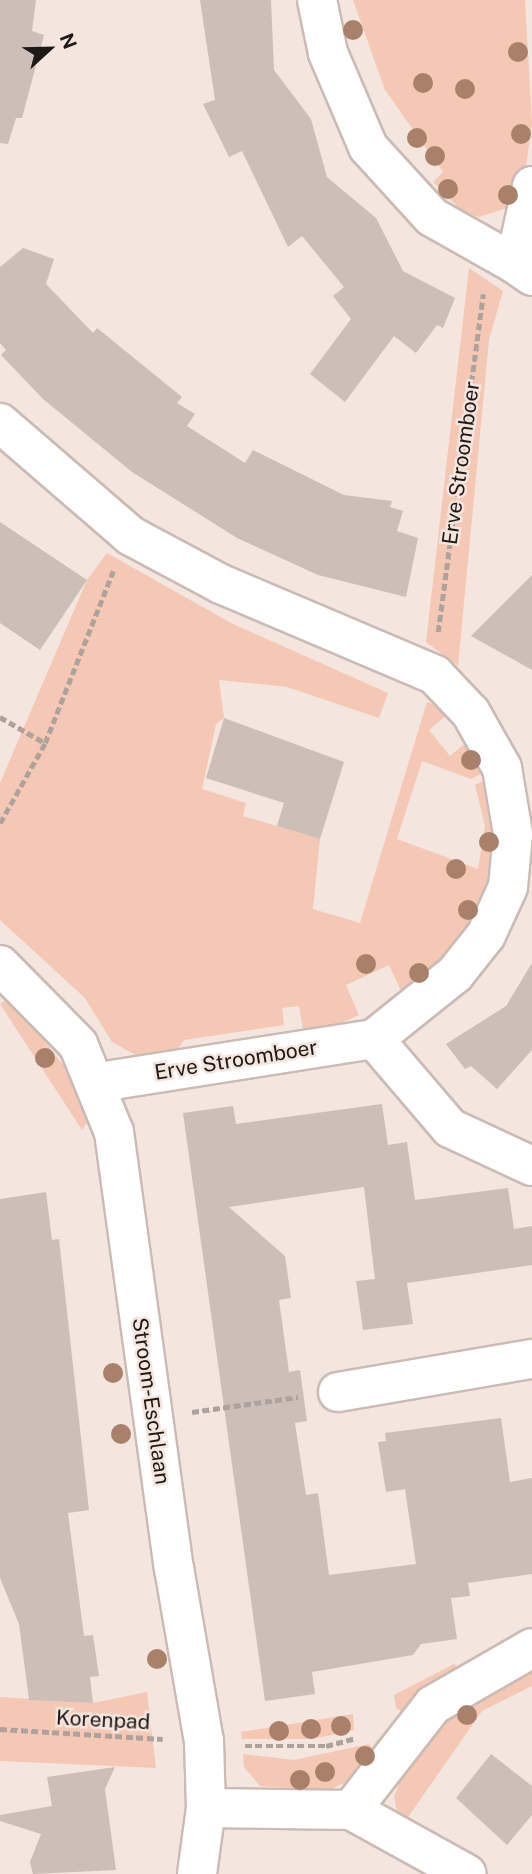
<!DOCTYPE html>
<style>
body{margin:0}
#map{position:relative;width:532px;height:1874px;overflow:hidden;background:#f4e5de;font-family:"Public Sans",sans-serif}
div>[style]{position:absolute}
.green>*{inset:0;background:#f4c8b4}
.building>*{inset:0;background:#cdbfb8}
.path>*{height:4.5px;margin-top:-2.25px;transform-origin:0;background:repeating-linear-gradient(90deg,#aea29d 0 7px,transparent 0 10.5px)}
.roads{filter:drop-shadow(2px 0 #cabbb5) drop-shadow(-2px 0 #cabbb5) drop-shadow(0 2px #cabbb5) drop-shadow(0 -2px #cabbb5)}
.minor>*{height:38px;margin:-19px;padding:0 19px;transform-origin:19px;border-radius:19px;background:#fff}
.trees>*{width:20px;height:20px;margin:-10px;border-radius:50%;background:#a9806a}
span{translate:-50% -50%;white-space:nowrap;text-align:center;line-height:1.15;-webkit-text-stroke:5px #f4e5de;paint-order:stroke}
.street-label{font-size:21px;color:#1e1916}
.north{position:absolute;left:14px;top:14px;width:70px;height:70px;-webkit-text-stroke:5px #f4e5de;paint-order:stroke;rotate:68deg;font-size:19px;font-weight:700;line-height:28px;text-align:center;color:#1e1916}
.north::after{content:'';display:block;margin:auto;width:24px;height:32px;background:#1e1916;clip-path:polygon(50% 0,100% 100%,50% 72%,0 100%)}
</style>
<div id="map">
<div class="green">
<i style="clip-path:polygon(353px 0,525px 0,532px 123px,522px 195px,510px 207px,479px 217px,464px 213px,433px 182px,443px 172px,385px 90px)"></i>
<i style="clip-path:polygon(469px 268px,503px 291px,489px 340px,458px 666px,426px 642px)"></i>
<i style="clip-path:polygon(107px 553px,231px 623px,388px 693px,379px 718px,287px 687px,219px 680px,224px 718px,216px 724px,202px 789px,246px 803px,243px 816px,320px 839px,313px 909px,360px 923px,427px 702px,452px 711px,429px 730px,450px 756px,473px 737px,489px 770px,471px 779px,422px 761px,397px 839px,478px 869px,485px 826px,475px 785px,492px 777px,499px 805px,492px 889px,460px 945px,403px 995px,389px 965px,346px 985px,359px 1015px,341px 1023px,304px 1035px,299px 1006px,282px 1008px,284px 1025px,184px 1040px,174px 1055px,143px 1059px,112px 1042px,85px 998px,0 920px,0 783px,87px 580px)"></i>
<i style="clip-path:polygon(9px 997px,72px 1076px,90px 1118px,82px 1130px,0 1004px)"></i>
<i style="clip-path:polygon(532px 1662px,532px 1686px,482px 1711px,406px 1820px,398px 1815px,394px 1797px,405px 1768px,441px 1717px)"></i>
<i style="clip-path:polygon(454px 1664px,462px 1671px,405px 1714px,396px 1708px,394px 1695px)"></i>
<i style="clip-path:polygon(147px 1692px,156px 1768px,0 1761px,0 1697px,93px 1703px)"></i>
<i style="clip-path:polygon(353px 1714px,354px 1730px,313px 1739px,242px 1739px,241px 1732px)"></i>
<i style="clip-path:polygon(369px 1744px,375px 1753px,359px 1776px,325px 1792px,260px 1786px,244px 1767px,243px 1754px,294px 1760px)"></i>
</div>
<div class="building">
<i style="clip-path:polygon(0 0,36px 0,32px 31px,44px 35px,22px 118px,16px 118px,8px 144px,0 143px)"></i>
<i style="clip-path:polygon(200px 0,271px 0,274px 70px,311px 119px,327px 177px,376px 218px,403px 271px,455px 298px,443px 328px,437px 325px,416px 353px,394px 336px,345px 402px,310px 374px,351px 319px,333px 296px,344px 287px,302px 236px,288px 247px,242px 151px,229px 157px,203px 104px,215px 100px)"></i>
<i style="clip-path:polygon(23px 248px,54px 259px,46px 284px,93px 333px,97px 328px,182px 397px,177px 403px,195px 414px,187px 426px,245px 463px,253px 450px,344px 495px,392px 501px,390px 507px,403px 511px,397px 531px,418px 538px,406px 597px,318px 575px,237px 538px,132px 472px,43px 399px,1px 355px,6px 350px,0 343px,0 267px)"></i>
<i style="clip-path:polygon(0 522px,87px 580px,40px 650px,0 623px)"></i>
<i style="clip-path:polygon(532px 575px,532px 670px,471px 636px)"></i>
<i style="clip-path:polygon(224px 718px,344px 762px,320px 839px,277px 826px,284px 803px,206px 778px)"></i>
<i style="clip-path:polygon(532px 963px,532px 1050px,497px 1089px,471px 1066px,465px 1069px,446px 1044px,506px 1006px)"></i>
<i style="clip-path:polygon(382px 1104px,388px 1145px,407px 1142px,415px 1200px,508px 1188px,514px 1229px,532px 1226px,532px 1265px,407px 1283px,413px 1324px,363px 1330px,356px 1281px,375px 1279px,364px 1187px,229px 1207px,285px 1256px,291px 1298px,279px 1300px,289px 1372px,300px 1370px,307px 1421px,295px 1423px,306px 1495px,318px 1493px,329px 1575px,416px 1564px,405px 1489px,386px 1492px,378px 1442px,386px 1441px,385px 1433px,501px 1418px,510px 1482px,532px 1478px,532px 1574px,468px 1583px,470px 1596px,451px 1598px,457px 1639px,421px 1644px,413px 1655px,312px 1672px,315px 1694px,265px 1701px,183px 1113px,233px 1106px,236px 1124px)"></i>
<i style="clip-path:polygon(46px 1192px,52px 1240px,59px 1239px,89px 1510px,68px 1513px,84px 1636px,93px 1635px,99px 1676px,90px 1677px,93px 1703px,29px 1700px,19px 1624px,0 1578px,0 1199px)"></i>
<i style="clip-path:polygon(491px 1754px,532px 1786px,532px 1815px,507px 1845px,456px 1798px)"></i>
<i style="clip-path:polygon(115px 1767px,105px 1789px,116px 1870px,33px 1874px,30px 1862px,41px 1834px,0 1821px,0 1815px,52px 1806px,47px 1777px)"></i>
</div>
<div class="path">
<i style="left:438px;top:632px;width:341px;rotate:-82.4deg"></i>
<i style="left:0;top:717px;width:52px;rotate:30deg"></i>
<i style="left:0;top:823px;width:92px;rotate:-60.6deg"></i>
<i style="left:45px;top:743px;width:185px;rotate:-68.4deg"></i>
<i style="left:192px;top:1412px;width:107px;rotate:-8.1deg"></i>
<i style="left:0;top:1729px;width:163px;rotate:3.5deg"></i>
<i style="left:245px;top:1746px;width:81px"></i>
<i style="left:326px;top:1746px;width:30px;rotate:-15deg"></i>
</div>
<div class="roads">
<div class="minor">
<i style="left:317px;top:0;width:54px;rotate:78.3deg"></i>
<i style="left:328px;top:53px;width:102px;rotate:66.9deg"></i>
<i style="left:368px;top:147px;width:95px;rotate:47.6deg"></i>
<i style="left:432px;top:217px;width:95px;rotate:29.5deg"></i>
<i style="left:532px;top:186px;width:80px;rotate:102.3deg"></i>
<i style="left:515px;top:264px;width:21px;rotate:35deg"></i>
<i style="left:0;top:423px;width:173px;rotate:40.8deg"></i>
<i style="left:131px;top:536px;width:102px;rotate:28.1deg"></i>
<i style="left:221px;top:584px;width:233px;rotate:23deg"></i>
<i style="left:435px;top:675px;width:52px;rotate:46.5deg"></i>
<i style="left:471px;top:713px;width:63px;rotate:60.6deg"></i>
<i style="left:502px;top:768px;width:67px;rotate:80.5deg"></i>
<i style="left:513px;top:834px;width:53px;rotate:95.4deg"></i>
<i style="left:508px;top:887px;width:53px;rotate:114.6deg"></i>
<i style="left:486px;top:935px;width:50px;rotate:128.5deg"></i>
<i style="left:455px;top:974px;width:104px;rotate:141.3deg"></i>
<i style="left:374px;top:1039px;width:279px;rotate:171.1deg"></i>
<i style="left:0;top:965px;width:111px;rotate:45.4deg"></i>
<i style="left:78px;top:1044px;width:95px;rotate:67.8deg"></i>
<i style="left:114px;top:1132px;width:440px;rotate:82.2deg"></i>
<i style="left:174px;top:1568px;width:176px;rotate:80.2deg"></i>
<i style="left:204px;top:1741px;width:67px;rotate:88.3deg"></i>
<i style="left:206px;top:1808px;width:67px;rotate:97.8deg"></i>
<i style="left:374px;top:1039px;width:117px;rotate:49.5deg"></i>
<i style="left:450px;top:1128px;width:90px;rotate:24.9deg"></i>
<i style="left:338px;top:1392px;width:197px;rotate:-9.7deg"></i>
<i style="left:206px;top:1808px;width:145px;rotate:0.8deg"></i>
<i style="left:351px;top:1810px;width:132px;rotate:28.9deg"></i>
<i style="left:351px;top:1810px;width:133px;rotate:-52deg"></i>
<i style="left:433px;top:1705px;width:114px;rotate:-29.9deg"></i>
</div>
</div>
<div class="trees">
<i style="left:353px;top:30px"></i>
<i style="left:518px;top:52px"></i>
<i style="left:423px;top:83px"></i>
<i style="left:465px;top:89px"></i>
<i style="left:521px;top:134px"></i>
<i style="left:417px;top:138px"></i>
<i style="left:435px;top:156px"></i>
<i style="left:448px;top:189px"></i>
<i style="left:508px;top:195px"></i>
<i style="left:471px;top:760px"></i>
<i style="left:489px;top:842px"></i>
<i style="left:456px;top:869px"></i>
<i style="left:468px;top:910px"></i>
<i style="left:366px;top:964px"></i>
<i style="left:419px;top:973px"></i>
<i style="left:45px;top:1058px"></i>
<i style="left:113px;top:1373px"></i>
<i style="left:121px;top:1434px"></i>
<i style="left:157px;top:1659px"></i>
<i style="left:467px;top:1715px"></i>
<i style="left:341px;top:1726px"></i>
<i style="left:311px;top:1729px"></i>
<i style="left:279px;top:1731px"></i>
<i style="left:365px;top:1756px"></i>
<i style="left:325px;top:1772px"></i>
<i style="left:300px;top:1780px"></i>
</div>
<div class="street-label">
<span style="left:461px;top:463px;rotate:-82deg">Erve Stroomboer</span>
<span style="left:236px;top:1060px;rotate:-9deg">Erve Stroomboer</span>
<span style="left:151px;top:1401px;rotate:82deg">Stroom-Eschlaan</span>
<span style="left:103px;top:1720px;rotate:3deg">Korenpad</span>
</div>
<div class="north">N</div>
</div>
